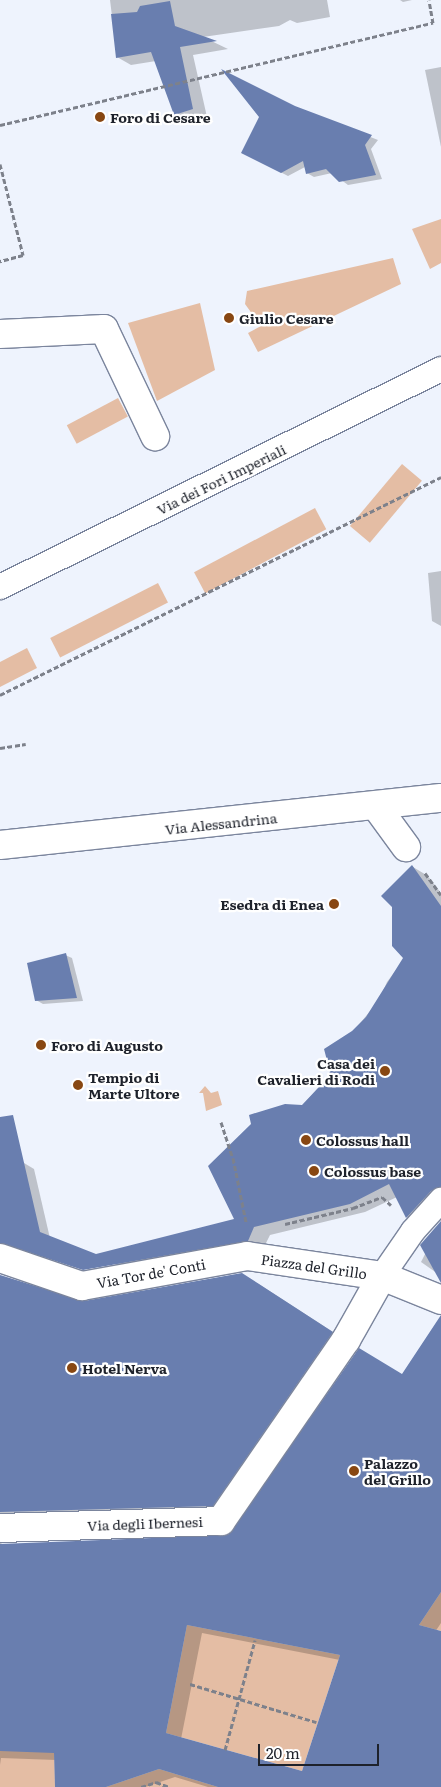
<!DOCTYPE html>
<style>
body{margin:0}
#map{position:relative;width:441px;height:1787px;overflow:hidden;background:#eef3fd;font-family:Literata,serif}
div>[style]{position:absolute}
.green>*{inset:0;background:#e4bda4;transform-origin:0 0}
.shadow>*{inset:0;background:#0003}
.building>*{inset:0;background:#697eaf}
.path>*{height:3px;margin-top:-1.5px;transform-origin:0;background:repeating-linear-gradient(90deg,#7d818b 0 5px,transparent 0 7.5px)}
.roads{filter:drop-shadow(1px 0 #7b859d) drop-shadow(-1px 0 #7b859d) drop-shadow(0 1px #7b859d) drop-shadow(0 -1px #7b859d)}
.lane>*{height:24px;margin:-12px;padding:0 12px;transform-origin:12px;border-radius:12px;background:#fff}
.street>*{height:28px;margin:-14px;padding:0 14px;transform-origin:14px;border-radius:14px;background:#fff}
.dots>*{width:14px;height:14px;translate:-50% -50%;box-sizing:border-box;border:2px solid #fff;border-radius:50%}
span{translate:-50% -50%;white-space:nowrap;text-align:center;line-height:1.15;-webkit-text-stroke:4.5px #fff;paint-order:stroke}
.poi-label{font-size:14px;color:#1e222b;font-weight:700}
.left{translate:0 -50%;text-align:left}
.right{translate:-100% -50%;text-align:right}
.street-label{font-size:14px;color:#1e222b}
.scale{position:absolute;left:258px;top:1744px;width:121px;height:22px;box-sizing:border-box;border:2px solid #1e222b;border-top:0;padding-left:6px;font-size:15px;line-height:18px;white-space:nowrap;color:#1e222b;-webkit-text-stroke:4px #fff;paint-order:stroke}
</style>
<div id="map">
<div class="green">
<i style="clip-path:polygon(441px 219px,441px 263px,430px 269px,412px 229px)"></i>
<i style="clip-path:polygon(393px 258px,401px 284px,258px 352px,248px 333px,261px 326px,245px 304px,247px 291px)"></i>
<i style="clip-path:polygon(200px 303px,215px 370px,157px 401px,128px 323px)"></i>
<i style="left:118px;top:398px;width:21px;height:58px;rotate:62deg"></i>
<i style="left:402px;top:464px;width:26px;height:81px;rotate:40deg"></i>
<i style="left:315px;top:508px;width:24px;height:137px;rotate:62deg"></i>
<i style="left:158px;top:583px;width:22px;height:121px;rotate:63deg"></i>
<i style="clip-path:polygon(27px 648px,37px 668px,0 687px,0 662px)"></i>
<i style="clip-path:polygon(205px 1086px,211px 1093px,218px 1091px,222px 1105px,206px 1111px,203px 1093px,199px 1093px)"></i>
<i style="clip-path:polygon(441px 1592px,441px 1631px,419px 1625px)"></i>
<i style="clip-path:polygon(187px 1625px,340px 1655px,302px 1771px,166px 1733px)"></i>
<i style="clip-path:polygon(54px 1715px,55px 1787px,0 1787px,0 1751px)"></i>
<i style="clip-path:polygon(159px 1769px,218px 1787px,106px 1787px)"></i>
</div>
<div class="shadow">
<i style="clip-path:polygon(110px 0,327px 0,330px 17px,297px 23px,290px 20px,279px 26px,203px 37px,228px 49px,193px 55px,207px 117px,189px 122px,175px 114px,156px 61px,131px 65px,117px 57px)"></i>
<i style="clip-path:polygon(400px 0,412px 0,403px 2px)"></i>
<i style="clip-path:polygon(441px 67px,441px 147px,425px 70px)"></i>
<i style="clip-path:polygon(295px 107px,378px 140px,371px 149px,382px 179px,348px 185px,332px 173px,314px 177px,307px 173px,305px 167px,288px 176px,249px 156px)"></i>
<i style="clip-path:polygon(441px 571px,441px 626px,432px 621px,428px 573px)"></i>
<i style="clip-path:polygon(413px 867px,428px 876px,441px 893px,441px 1207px,422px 1226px,407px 1217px,397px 1197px,365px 1212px,270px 1235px,263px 1249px,141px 1270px,110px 1262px,236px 1220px,302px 1106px,332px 1072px,353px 1032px,379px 1000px,387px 982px,405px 958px)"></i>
<i style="clip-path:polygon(65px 955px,72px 958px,83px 1001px,43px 1004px,36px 1000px)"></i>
<i style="clip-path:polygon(24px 1163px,34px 1169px,52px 1247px,0 1233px,0 1169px)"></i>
<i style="clip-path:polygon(441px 1223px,441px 1276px,421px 1262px)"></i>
<i style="clip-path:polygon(0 1283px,84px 1303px,257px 1283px,347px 1341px,228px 1514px,0 1536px)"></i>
<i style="clip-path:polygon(evenodd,441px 1316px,441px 1623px,435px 1632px,441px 1634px,441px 1787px,208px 1787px,175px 1777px,145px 1787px,56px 1787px,56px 1760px,1px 1758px,0 1765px,0 1539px,2px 1545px,222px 1538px,235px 1531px,402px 1375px,441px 1316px,202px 1633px,340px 1660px,303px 1773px,181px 1739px,202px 1633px)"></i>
</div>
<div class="building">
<i style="clip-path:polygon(170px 1px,175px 26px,217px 41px,180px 47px,193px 109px,174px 115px,151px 52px,116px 58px,111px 14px,137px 12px,140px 6px)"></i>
<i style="clip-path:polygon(221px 69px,295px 106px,372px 135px,365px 145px,376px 175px,339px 182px,326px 169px,306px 174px,303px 161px,281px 173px,241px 153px,259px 117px)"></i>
<i style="clip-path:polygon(412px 865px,441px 906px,441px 1187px,431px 1191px,406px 1218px,389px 1184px,350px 1204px,254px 1227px,248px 1241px,83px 1270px,0 1243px,0 1117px,13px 1115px,40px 1232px,96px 1254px,234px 1219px,208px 1166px,251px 1124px,249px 1115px,285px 1104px,302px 1105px,320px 1086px,330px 1072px,324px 1049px,352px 1031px,366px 1017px,403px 958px,392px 946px,392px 907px,381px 896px)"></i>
<i style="clip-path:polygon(66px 953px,77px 998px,35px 1001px,27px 963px)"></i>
<i style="clip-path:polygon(441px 1221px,441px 1283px,420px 1245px)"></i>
<i style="clip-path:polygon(242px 1273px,333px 1332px,213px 1506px,0 1512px,0 1275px,84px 1301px)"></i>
<i style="clip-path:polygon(evenodd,441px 1315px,441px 1592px,419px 1625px,441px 1631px,441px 1787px,218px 1787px,159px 1769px,106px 1787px,55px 1787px,54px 1753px,0 1751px,0 1544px,228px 1535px,359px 1348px,402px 1374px,441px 1315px,187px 1625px,340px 1655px,302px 1771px,166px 1733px,187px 1625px)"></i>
</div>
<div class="path">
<i style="left:0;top:125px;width:445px;rotate:-13.3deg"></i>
<i style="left:433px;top:23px;width:23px;rotate:-100deg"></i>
<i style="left:0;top:164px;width:94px;rotate:75.8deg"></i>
<i style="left:23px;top:255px;width:24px;rotate:165deg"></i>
<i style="left:0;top:695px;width:492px;rotate:-26.3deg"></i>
<i style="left:0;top:748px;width:26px;rotate:-9deg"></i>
<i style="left:425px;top:873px;width:27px;rotate:54deg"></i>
<i style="left:221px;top:1122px;width:38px;rotate:72deg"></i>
<i style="left:233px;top:1158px;width:65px;rotate:78.5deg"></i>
<i style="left:285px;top:1224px;width:70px;rotate:-13.2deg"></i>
<i style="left:353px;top:1208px;width:31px;rotate:-21deg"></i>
<i style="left:382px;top:1197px;width:12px;rotate:42deg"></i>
<i style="left:190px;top:1684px;width:132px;rotate:16.8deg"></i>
<i style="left:225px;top:1750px;width:114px;rotate:-74.7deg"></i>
<i style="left:141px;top:1787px;width:16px;rotate:-18deg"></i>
<i style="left:156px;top:1782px;width:14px;rotate:21deg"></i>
</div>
<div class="roads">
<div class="lane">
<i style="left:0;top:587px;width:492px;rotate:-26.3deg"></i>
<i style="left:382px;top:1276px;width:55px;rotate:-55.4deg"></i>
<i style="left:413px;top:1231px;width:42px;rotate:-47.9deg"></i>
</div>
<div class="street">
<i style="left:0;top:334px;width:104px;rotate:-2.8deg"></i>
<i style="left:104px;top:329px;width:119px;rotate:64.5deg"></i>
<i style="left:376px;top:806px;width:51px;rotate:53.8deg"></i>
<i style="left:0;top:845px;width:443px;rotate:-6.1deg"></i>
<i style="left:0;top:1258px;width:87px;rotate:18.9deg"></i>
<i style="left:82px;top:1286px;width:168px;rotate:-10.3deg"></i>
<i style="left:247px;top:1256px;width:136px;rotate:8.4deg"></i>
<i style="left:382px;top:1276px;width:64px;rotate:22.1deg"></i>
<i style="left:0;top:1528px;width:221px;rotate:-1.8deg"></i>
<i style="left:221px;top:1521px;width:220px;rotate:-55.4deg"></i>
<i style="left:346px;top:1340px;width:73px;rotate:-60.6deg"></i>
</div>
</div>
<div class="dots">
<i style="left:100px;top:117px;background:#884712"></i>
<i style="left:229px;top:318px;background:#884712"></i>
<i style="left:334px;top:904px;background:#884712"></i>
<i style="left:41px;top:1045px;background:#884712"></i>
<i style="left:385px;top:1071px;background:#884712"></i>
<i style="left:78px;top:1085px;background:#884712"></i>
<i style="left:306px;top:1140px;background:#884712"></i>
<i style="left:314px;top:1171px;background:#884712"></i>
<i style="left:72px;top:1368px;background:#884712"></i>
<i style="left:354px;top:1471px;background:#884712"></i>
</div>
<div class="poi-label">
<span class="left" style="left:110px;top:117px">Foro di Cesare</span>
<span class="left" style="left:239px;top:318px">Giulio Cesare</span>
<span class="right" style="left:324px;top:904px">Esedra di Enea</span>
<span class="left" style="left:51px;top:1045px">Foro di Augusto</span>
<span class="right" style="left:375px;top:1071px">Casa dei<br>Cavalieri di Rodi</span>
<span class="left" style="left:88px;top:1085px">Tempio di<br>Marte Ultore</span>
<span class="left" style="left:316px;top:1140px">Colossus hall</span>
<span class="left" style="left:324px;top:1171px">Colossus base</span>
<span class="left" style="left:82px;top:1368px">Hotel Nerva</span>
<span class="left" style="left:364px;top:1471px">Palazzo<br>del Grillo</span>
</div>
<div class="street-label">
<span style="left:221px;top:479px;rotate:-26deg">Via dei Fori Imperiali</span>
<span style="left:221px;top:823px;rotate:-6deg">Via Alessandrina</span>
<span style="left:314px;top:1266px;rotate:8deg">Piazza del Grillo</span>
<span style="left:151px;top:1273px;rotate:-10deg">Via Tor de' Conti</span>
<span style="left:145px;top:1523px;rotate:-2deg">Via degli Ibernesi</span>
</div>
<div class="scale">20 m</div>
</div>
